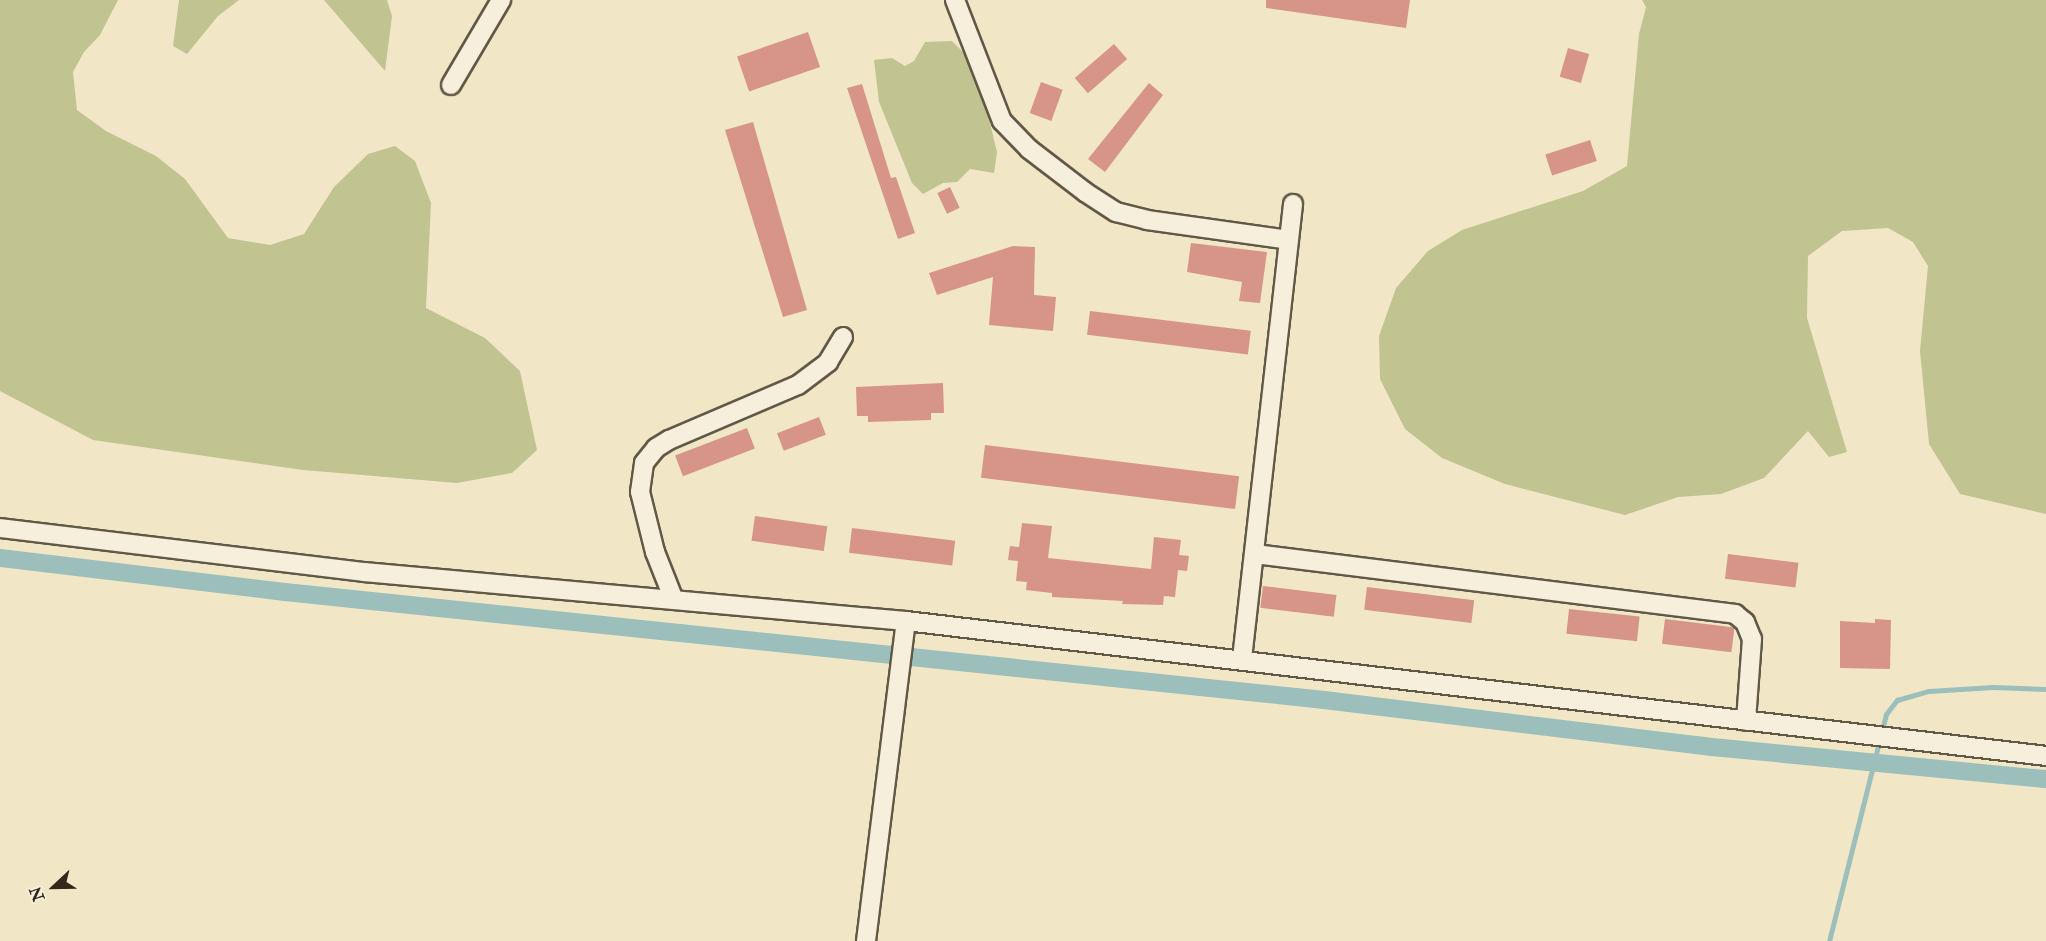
<!DOCTYPE html>
<style>
body{margin:0}
#map{position:relative;width:2046px;height:941px;overflow:hidden;background:#f1e7c7;font-family:"IM FELL Double Pica",serif}
div>[style]{position:absolute}
.green>*{inset:0;background:#c1c391}
.stream>*{height:5px;margin:-2.5px;padding:0 2.5px;transform-origin:2.5px;border-radius:2.5px;background:#9cbfbc}
.canal>*{height:18px;margin:-9px;padding:0 9px;transform-origin:9px;border-radius:9px;background:#9cbfbc}
.building>*{inset:0;background:#d79489;transform-origin:0 0}
.roads{filter:drop-shadow(2px 0 #625846) drop-shadow(-2px 0 #625846) drop-shadow(0 2px #625846) drop-shadow(0 -2px #625846)}
.minor>*{height:18px;margin:-9px;padding:0 9px;transform-origin:9px;border-radius:9px;background:#f6efdb}
span{translate:-50% -50%;white-space:nowrap;text-align:center;line-height:1.15;-webkit-text-stroke:6px #f6efdb;paint-order:stroke}
.north{position:absolute;left:24px;top:857px;width:60px;height:60px;-webkit-text-stroke:4px #f6efdb;paint-order:stroke;rotate:248deg;font-size:16px;font-weight:700;line-height:24px;text-align:center;color:#33281b}
.north::after{content:'';display:block;margin:auto;width:21px;height:27px;background:#33281b;clip-path:polygon(50% 0,100% 100%,50% 72%,0 100%)}
</style>
<div id="map">
<div class="green">
<i style="clip-path:polygon(0 0,118px 0,100px 35px,84px 52px,73px 72px,77px 110px,106px 131px,156px 156px,185px 179px,228px 238px,270px 245px,304px 234px,334px 187px,368px 154px,395px 146px,415px 161px,431px 203px,426px 308px,485px 338px,520px 371px,537px 450px,512px 473px,457px 483px,303px 470px,93px 440px,0 391px)"></i>
<i style="clip-path:polygon(179px 0,239px 0,218px 16px,187px 54px,173px 46px)"></i>
<i style="clip-path:polygon(324px 0,387px 0,392px 16px,385px 71px)"></i>
<i style="clip-path:polygon(1642px 0,2046px 0,2046px 514px,1960px 494px,1929px 444px,1920px 351px,1928px 266px,1913px 242px,1888px 228px,1842px 231px,1808px 256px,1807px 318px,1847px 452px,1829px 457px,1808px 431px,1764px 478px,1721px 494px,1678px 497px,1625px 515px,1505px 484px,1442px 458px,1405px 429px,1380px 379px,1379px 336px,1396px 288px,1428px 251px,1462px 230px,1583px 191px,1627px 166px,1639px 34px,1646px 7px)"></i>
<i style="clip-path:polygon(952px 41px,976px 65px,997px 152px,994px 173px,970px 169px,957px 182px,943px 183px,923px 194px,912px 183px,879px 102px,874px 60px,892px 58px,905px 66px,914px 61px,925px 42px)"></i>
</div>
<div class="stream">
<i style="left:1829px;top:941px;width:234px;rotate:-75.9deg"></i>
<i style="left:1886px;top:714px;width:18px;rotate:-52deg"></i>
<i style="left:1897px;top:700px;width:33px;rotate:-16deg"></i>
<i style="left:1929px;top:691px;width:64px;rotate:-3.6deg"></i>
<i style="left:1993px;top:687px;width:53px;rotate:2.2deg"></i>
</div>
<div class="canal">
<i style="left:0;top:558px;width:287px;rotate:6.8deg"></i>
<i style="left:285px;top:592px;width:1045px;rotate:5.93deg"></i>
<i style="left:1324px;top:700px;width:391px;rotate:6.9deg"></i>
<i style="left:1712px;top:747px;width:336px;rotate:5.5deg"></i>
</div>
<div class="building">
<i style="clip-path:polygon(1266px 0,1410px 0,1406px 28px,1266px 8px)"></i>
<i style="left:808px;top:32px;width:37px;height:75px;rotate:71deg"></i>
<i style="left:1114px;top:44px;width:20px;height:52px;rotate:49deg"></i>
<i style="left:1568px;top:48px;width:22px;height:30px;rotate:16deg"></i>
<i style="left:1041px;top:82px;width:23px;height:33px;rotate:20deg"></i>
<i style="clip-path:polygon(1149px 83px,1163px 95px,1105px 172px,1088px 159px)"></i>
<i style="clip-path:polygon(862px 84px,891px 178px,896px 177px,915px 233px,898px 239px,847px 88px)"></i>
<i style="clip-path:polygon(753px 122px,807px 310px,783px 317px,725px 130px)"></i>
<i style="left:1590px;top:140px;width:22px;height:47px;rotate:72deg"></i>
<i style="left:950px;top:187px;width:23px;height:14px;rotate:65deg"></i>
<i style="clip-path:polygon(1191px 243px,1267px 252px,1260px 303px,1239px 301px,1242px 282px,1187px 272px)"></i>
<i style="clip-path:polygon(1013px 246px,1035px 247px,1034px 295px,1056px 297px,1053px 331px,989px 325px,993px 277px,937px 295px,929px 273px)"></i>
<i style="left:1090px;top:311px;width:162px;height:24px;rotate:7deg"></i>
<i style="clip-path:polygon(943px 383px,944px 413px,931px 413px,931px 420px,868px 422px,868px 416px,857px 416px,856px 387px)"></i>
<i style="left:819px;top:417px;width:19px;height:45px;rotate:69deg"></i>
<i style="left:747px;top:428px;width:22px;height:77px;rotate:69deg"></i>
<i style="left:985px;top:445px;width:256px;height:33px;rotate:7deg"></i>
<i style="left:755px;top:516px;width:73px;height:25px;rotate:8deg"></i>
<i style="clip-path:polygon(1022px 523px,1052px 526px,1048px 558px,1151px 569px,1154px 537px,1181px 540px,1179px 555px,1189px 556px,1187px 571px,1178px 570px,1175px 597px,1164px 596px,1163px 605px,1122px 604px,1123px 601px,1052px 597px,1052px 593px,1026px 590px,1027px 582px,1016px 581px,1018px 561px,1008px 560px,1010px 546px,1019px 547px)"></i>
<i style="left:852px;top:528px;width:104px;height:25px;rotate:7deg"></i>
<i style="left:1728px;top:554px;width:71px;height:25px;rotate:7deg"></i>
<i style="left:1263px;top:586px;width:74px;height:22px;rotate:7deg"></i>
<i style="left:1367px;top:587px;width:108px;height:23px;rotate:7deg"></i>
<i style="left:1569px;top:609px;width:71px;height:25px;rotate:6deg"></i>
<i style="left:1665px;top:619px;width:70px;height:25px;rotate:7deg"></i>
<i style="clip-path:polygon(1875px 619px,1891px 620px,1890px 669px,1840px 668px,1840px 621px,1875px 623px)"></i>
</div>
<div class="roads">
<div class="minor">
<i style="left:955px;top:0;width:130px;rotate:68.8deg"></i>
<i style="left:1002px;top:121px;width:39px;rotate:46deg"></i>
<i style="left:1029px;top:149px;width:71px;rotate:37.5deg"></i>
<i style="left:1085px;top:192px;width:37px;rotate:33deg"></i>
<i style="left:1116px;top:212px;width:32px;rotate:14deg"></i>
<i style="left:1147px;top:220px;width:143px;rotate:8deg"></i>
<i style="left:451px;top:85px;width:99px;rotate:-59.5deg"></i>
<i style="left:0;top:528px;width:367px;rotate:6.9deg"></i>
<i style="left:364px;top:572px;width:544px;rotate:5.17deg"></i>
<i style="left:906px;top:621px;width:1148px;rotate:6.75deg"></i>
<i style="left:1255px;top:554px;width:484px;rotate:7.1deg"></i>
<i style="left:1735px;top:614px;width:13px;rotate:39deg"></i>
<i style="left:1745px;top:622px;width:18px;rotate:68deg"></i>
<i style="left:1752px;top:639px;width:82px;rotate:94.2deg"></i>
<i style="left:674px;top:600px;width:52px;rotate:-111.6deg"></i>
<i style="left:655px;top:552px;width:62px;rotate:-104deg"></i>
<i style="left:640px;top:492px;width:29px;rotate:-82deg"></i>
<i style="left:644px;top:463px;width:19px;rotate:-51deg"></i>
<i style="left:656px;top:448px;width:15px;rotate:-32deg"></i>
<i style="left:669px;top:440px;width:140px;rotate:-23.1deg"></i>
<i style="left:798px;top:385px;width:38px;rotate:-37deg"></i>
<i style="left:828px;top:362px;width:29px;rotate:-59deg"></i>
<i style="left:1242px;top:659px;width:458px;rotate:-83.6deg"></i>
<i style="left:866px;top:941px;width:322px;rotate:-82.9deg"></i>
</div>
</div>
<div class="north">N</div>
</div>
